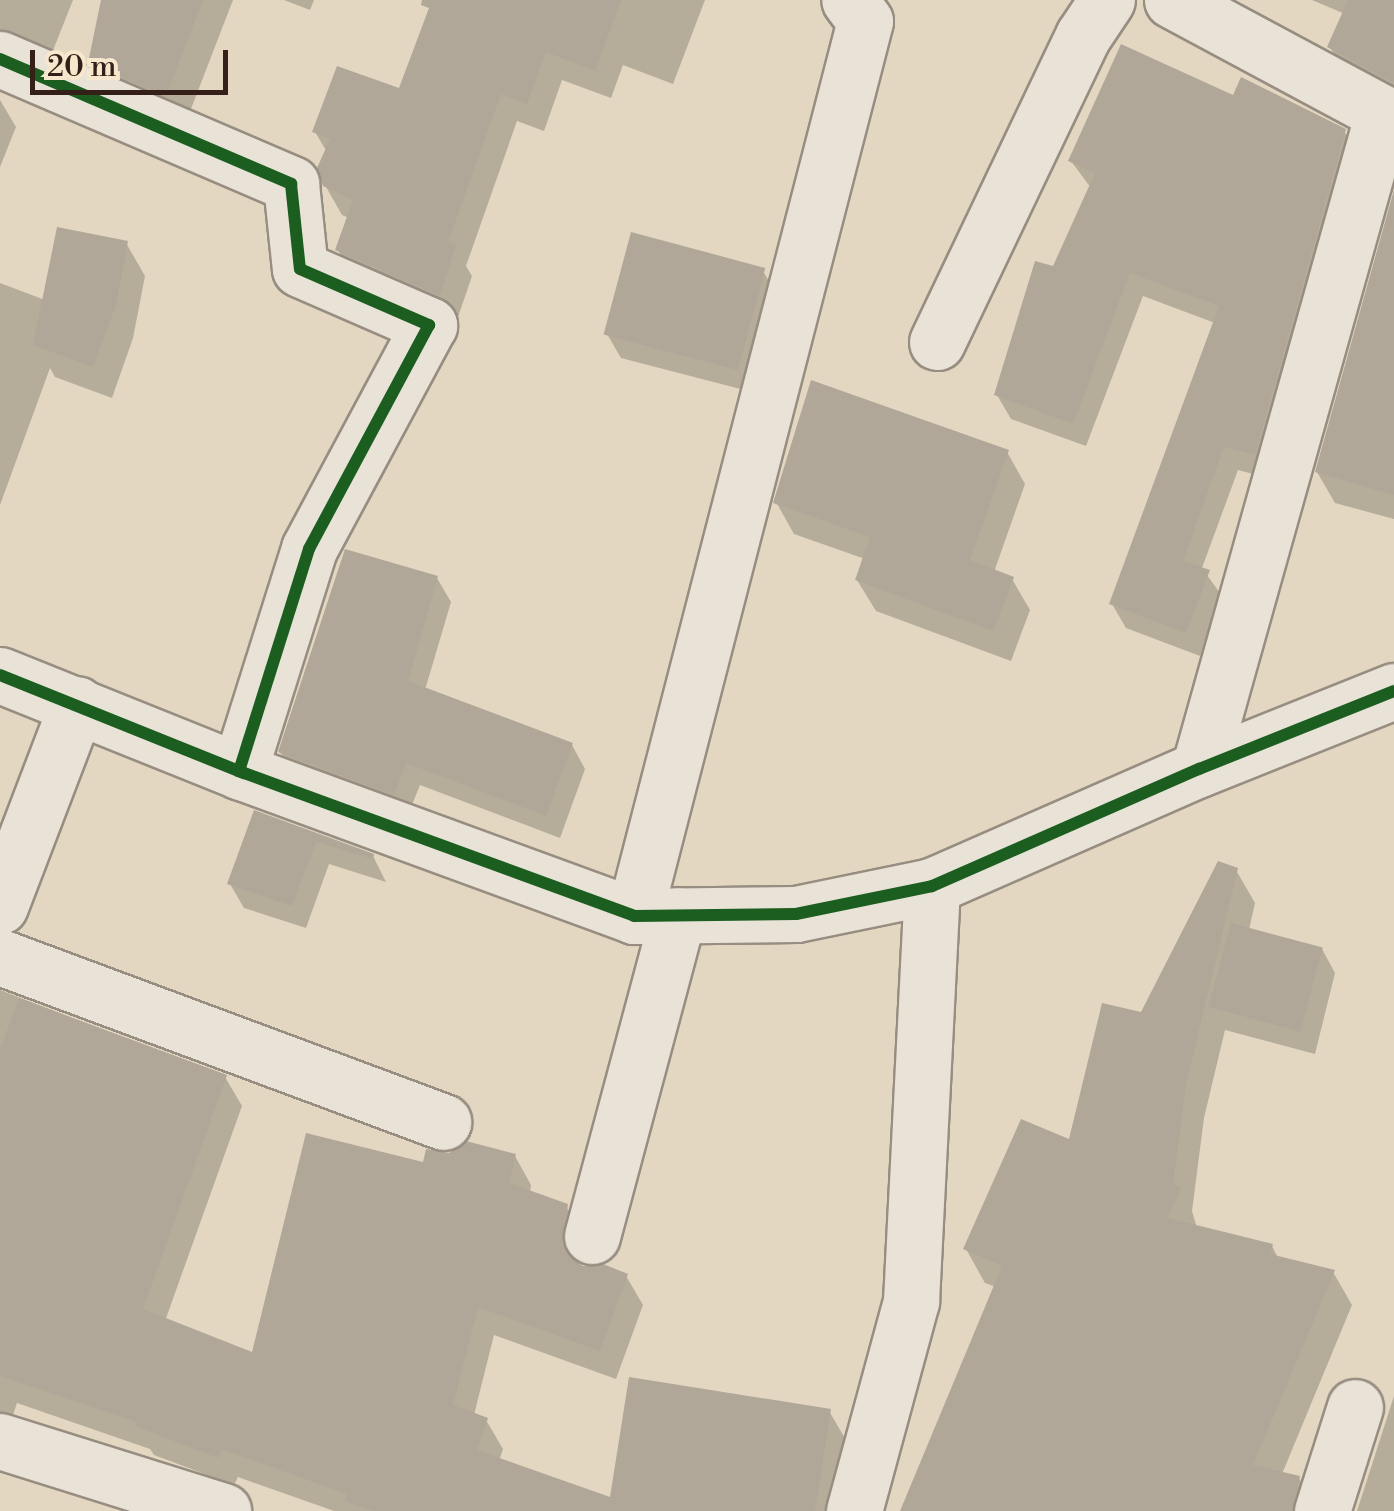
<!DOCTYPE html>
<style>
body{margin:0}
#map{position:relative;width:1394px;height:1511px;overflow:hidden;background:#e3d7c1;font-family:"Libre Bodoni",serif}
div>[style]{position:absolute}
.shadow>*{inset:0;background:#0003}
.building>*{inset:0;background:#b1a798;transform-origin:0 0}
.roads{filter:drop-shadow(2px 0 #978d80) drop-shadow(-2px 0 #978d80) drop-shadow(0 2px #978d80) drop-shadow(0 -2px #978d80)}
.minor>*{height:55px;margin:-27.5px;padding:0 27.5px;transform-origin:27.5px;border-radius:27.5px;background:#e8e2d7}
.cycleway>*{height:12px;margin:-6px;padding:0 6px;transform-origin:6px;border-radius:6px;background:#1b5e20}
span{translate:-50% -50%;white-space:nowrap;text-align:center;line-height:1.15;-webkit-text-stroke:10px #f7e8cd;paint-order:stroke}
.scale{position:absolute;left:30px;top:50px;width:198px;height:45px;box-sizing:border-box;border:5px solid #342018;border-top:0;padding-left:12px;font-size:30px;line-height:35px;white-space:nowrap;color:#342018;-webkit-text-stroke:8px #f7e8cd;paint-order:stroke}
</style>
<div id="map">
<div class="shadow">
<i style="clip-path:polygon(0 0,73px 0,46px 68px,0 65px)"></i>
<i style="clip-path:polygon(103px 0,233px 0,184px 127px,110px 95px,91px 63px)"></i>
<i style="clip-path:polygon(284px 0,314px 0,310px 10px)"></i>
<i style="clip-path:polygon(435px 0,705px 0,673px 84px,623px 65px,611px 98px,562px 80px,544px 131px,517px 121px,466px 266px,472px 276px,456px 323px,354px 279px,338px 250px,349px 218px,342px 215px,325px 185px,327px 152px,315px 132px,400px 92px)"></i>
<i style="clip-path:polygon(1312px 0,1394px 0,1394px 103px,1347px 78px,1330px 47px,1345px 14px)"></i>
<i style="clip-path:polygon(1234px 98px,1344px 131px,1358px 155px,1268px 478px,1238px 470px,1202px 568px,1222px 596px,1200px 656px,1126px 628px,1112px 604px,1215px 323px,1143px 296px,1086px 446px,1011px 419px,997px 395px,1091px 188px,1071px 161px)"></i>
<i style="clip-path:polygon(0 100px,16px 127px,0 167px)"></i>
<i style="clip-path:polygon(1394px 191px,1394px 519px,1335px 503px,1317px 472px)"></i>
<i style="clip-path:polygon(126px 243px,145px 276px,133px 338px,112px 398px,55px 377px,50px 368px,0 505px,0 283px,45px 300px)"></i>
<i style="clip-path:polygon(763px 271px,777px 295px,752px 392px,621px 358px,607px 334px)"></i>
<i style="clip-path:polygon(1007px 452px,1025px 484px,994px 572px,1012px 579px,1030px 610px,1011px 661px,876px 611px,857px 580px,865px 559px,794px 534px,776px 502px)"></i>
<i style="clip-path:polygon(437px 578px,451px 602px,425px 690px,572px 745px,585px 769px,560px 838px,420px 785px,407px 817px,294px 776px,280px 752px)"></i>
<i style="clip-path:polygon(255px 813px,373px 856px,386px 882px,329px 864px,306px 928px,244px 908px,230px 884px)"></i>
<i style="clip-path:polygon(1236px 870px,1255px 903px,1249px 930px,1322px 949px,1335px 973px,1315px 1054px,1225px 1030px,1204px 1118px,1192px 1211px,1197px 1228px,1272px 1246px,1278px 1258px,1333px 1272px,1352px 1305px,1282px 1474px,1299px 1478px,1318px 1511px,903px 1511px,996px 1287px,985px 1283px,966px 1249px,1071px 1143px,1143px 1015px)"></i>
<i style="clip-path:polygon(0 990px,225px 1077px,242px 1106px,165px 1321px,254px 1355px,425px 1165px,450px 1155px,515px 1156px,531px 1185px,530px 1193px,566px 1206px,583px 1236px,578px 1266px,626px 1276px,643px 1305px,616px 1379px,494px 1335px,474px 1415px,486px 1420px,503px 1449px,499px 1461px,612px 1501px,829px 1411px,846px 1440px,835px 1511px,334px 1511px,238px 1477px,234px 1485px,154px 1455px,150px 1449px,17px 1403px,10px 1424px,0 1421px)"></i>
<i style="clip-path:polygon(1394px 1396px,1394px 1511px,1357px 1511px)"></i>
</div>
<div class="building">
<i style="clip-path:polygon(101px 0,203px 0,166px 96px,88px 63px)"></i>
<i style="clip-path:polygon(422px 0,621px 0,595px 71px,546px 52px,527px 104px,501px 94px,448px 242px,456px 245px,440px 296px,335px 250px,353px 200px,323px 186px,317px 168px,330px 139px,312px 132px,337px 66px,399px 88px,429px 8px,421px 5px)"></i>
<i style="clip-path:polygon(1348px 0,1394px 0,1394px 83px,1327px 47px)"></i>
<i style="clip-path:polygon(1121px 44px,1233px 95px,1241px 77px,1346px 129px,1255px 455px,1224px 447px,1183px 561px,1210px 570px,1186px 633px,1109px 604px,1219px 306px,1130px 273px,1073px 424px,994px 395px,1035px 261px,1053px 266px,1095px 173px,1068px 161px)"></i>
<i style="clip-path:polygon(1394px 190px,1394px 495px,1315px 472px)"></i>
<i style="clip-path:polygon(57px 227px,128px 241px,116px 305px,93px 367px,33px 345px)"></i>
<i style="left:631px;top:232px;width:139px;height:106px;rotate:15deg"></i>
<i style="clip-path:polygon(811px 380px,1009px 450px,970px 560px,1014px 577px,993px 631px,855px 580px,870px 537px,773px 503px)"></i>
<i style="clip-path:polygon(345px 549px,438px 576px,408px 681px,573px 743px,546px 816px,406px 763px,394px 795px,278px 752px)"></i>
<i style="clip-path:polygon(254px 810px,374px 854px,373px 859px,316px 842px,292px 906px,227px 884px)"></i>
<i style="clip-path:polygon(1218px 861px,1238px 868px,1186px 1084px,1173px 1184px,1181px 1188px,1168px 1218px,1273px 1244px,1270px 1254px,1335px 1270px,1253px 1465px,1300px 1476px,1292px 1511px,900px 1511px,1002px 1266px,963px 1249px,1021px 1119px,1069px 1139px,1102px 1003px,1141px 1012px)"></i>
<i style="left:1231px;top:923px;width:95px;height:87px;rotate:15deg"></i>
<i style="clip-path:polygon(19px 998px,227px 1075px,143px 1309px,252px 1352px,306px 1133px,423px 1162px,426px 1149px,449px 1153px,466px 1141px,516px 1154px,509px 1183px,568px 1204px,562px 1243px,569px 1257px,583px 1266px,603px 1264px,628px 1274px,600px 1351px,478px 1307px,453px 1405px,488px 1418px,477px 1450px,610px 1497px,629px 1377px,831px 1409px,815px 1511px,374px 1511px,345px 1501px,347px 1494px,221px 1449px,218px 1458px,135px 1426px,136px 1422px,0 1376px,0 1050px)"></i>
</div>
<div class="roads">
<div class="minor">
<i style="left:1172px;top:0;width:239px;rotate:28.2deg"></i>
<i style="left:1383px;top:113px;width:681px;rotate:105.67deg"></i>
<i style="left:0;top:59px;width:317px;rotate:23.2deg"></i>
<i style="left:291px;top:184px;width:85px;rotate:84deg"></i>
<i style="left:300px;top:269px;width:141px;rotate:23.5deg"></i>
<i style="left:429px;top:325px;width:254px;rotate:118.2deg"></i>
<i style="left:309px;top:549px;width:233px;rotate:107.5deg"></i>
<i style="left:937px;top:342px;width:339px;rotate:-64.5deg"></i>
<i style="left:1083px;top:36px;width:43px;rotate:-56.3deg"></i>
<i style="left:0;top:675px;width:263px;rotate:21.9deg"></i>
<i style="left:244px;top:773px;width:415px;rotate:20.1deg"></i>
<i style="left:634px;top:916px;width:162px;rotate:-0.7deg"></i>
<i style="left:796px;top:914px;width:139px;rotate:-11.6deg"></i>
<i style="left:932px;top:886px;width:292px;rotate:-23.7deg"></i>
<i style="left:1199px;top:769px;width:210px;rotate:-21.8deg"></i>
<i style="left:0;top:906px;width:216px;rotate:-69.1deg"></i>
<i style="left:634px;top:916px;width:924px;rotate:-75.53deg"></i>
<i style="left:865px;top:21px;width:26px;rotate:-127deg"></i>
<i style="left:0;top:957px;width:473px;rotate:20.4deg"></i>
<i style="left:592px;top:1236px;width:332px;rotate:-75deg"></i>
<i style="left:0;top:1441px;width:234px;rotate:17.4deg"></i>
<i style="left:854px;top:1511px;width:218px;rotate:-74.8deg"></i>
<i style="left:911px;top:1301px;width:416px;rotate:-87.1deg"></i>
<i style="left:1322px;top:1511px;width:109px;rotate:-72.4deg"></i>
</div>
</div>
<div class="cycleway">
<i style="left:0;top:59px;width:317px;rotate:23.2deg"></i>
<i style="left:291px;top:184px;width:85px;rotate:84deg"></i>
<i style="left:300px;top:269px;width:141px;rotate:23.5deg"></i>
<i style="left:429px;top:325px;width:254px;rotate:118.2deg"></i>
<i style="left:309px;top:549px;width:233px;rotate:107.5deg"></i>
<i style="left:0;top:675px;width:263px;rotate:21.9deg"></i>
<i style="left:244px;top:773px;width:415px;rotate:20.1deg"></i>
<i style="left:634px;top:916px;width:162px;rotate:-0.7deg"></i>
<i style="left:796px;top:914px;width:139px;rotate:-11.6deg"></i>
<i style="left:932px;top:886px;width:292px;rotate:-23.7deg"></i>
<i style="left:1199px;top:769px;width:210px;rotate:-21.8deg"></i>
</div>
<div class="scale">20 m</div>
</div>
